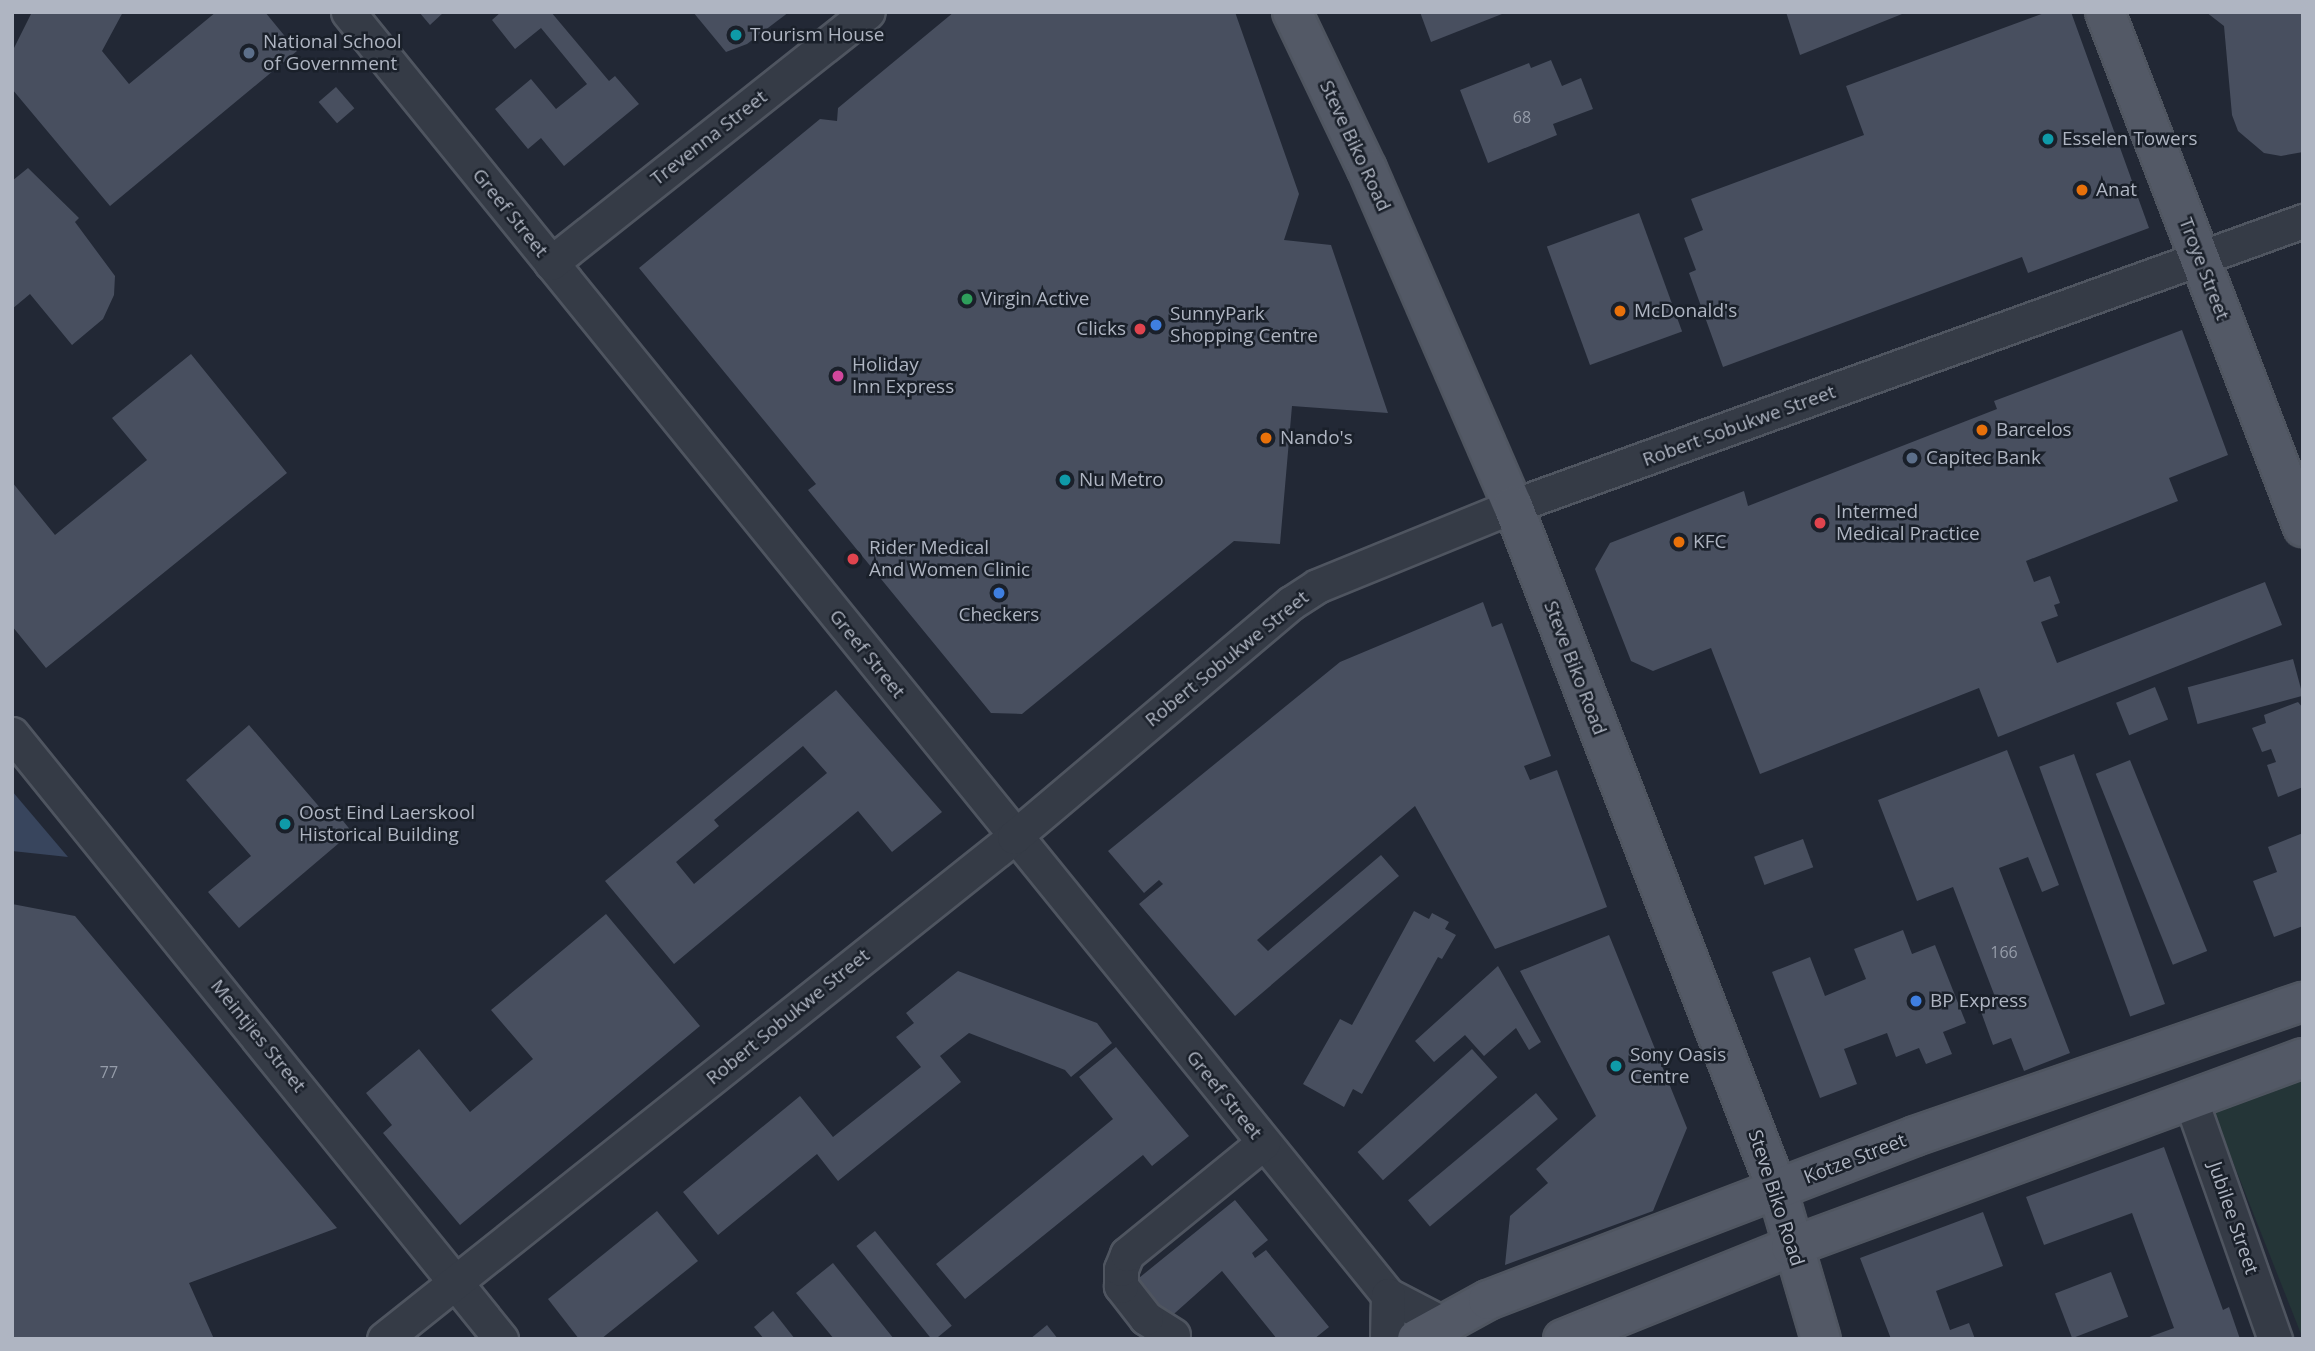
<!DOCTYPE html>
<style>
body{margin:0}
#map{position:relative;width:2315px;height:1351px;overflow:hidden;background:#222835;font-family:"Open Sans",sans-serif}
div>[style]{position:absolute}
.green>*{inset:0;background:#243537}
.water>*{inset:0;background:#38455d}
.building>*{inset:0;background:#484f5f;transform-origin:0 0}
.roads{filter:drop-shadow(2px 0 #4f5560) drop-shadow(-2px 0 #4f5560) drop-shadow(0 2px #4f5560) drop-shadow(0 -2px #4f5560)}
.minor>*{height:33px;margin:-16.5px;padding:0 16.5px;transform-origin:16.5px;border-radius:16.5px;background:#353b46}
.major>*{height:38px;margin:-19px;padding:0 19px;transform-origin:19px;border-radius:19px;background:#535966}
.dots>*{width:19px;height:19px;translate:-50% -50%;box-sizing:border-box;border:4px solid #1a202a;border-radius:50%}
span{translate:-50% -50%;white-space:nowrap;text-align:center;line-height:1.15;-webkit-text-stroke:5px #1a202a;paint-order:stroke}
.number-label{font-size:16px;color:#959ca9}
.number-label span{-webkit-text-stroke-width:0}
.poi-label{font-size:19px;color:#afb5c2}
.left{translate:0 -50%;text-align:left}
.right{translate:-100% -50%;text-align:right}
.street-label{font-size:19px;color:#afb5c2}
.frame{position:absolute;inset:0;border:14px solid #afb5c2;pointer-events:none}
</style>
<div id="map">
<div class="green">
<i style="clip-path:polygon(2303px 1071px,2303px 1339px,2210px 1104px)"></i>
</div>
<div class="water">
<i style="clip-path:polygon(12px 791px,68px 857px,12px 851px)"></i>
</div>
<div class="building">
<i style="clip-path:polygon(32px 12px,123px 12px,102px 51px,129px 84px,216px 12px,265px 12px,297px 51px,110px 206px,12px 89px,12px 52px)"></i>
<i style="clip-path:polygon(419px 12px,444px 12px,430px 25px)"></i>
<i style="clip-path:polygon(501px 12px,551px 12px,609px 81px,615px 76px,639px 104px,564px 166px,541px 138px,528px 149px,495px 109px,531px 79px,556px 109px,587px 84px,541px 28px,515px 49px,492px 20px)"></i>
<i style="clip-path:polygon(693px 12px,789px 12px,747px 44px,726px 52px)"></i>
<i style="clip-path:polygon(954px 12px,1235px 12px,1299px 194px,1284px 240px,1331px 245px,1388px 413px,1292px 406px,1280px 544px,1234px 541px,1022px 714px,991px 713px,808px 490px,816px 484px,639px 268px,820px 119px,837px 121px,838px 108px)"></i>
<i style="clip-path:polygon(1420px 12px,1507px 12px,1431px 42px)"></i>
<i style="clip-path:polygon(1786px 12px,1907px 12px,1800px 55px)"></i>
<i style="clip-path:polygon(2047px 12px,2071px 12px,2149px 228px,2028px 273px,2022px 257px,1723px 367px,1689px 273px,1696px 270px,1684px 238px,1703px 230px,1691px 199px,1864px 135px,1846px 86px)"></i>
<i style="clip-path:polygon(2206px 12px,2303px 12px,2303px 152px,2281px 156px,2264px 153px,2238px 131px,2232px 115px,2224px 26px)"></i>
<i style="clip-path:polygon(1551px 60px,1562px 86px,1581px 78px,1593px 109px,1553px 124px,1557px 135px,1488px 163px,1460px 90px,1529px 63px,1531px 68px)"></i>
<i style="left:336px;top:87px;width:28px;height:23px;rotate:49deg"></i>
<i style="clip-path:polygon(28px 168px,79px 218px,75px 222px,115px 276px,114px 295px,103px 319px,72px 345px,30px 294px,12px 309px,12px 181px)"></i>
<i style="left:1639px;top:213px;width:126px;height:98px;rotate:70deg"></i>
<i style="clip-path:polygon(2182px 330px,2228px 455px,2169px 478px,2178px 501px,2026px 561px,2034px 582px,2050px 576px,2060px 603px,2054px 605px,2058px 616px,2041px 622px,2057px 663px,2265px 582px,2282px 625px,1998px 737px,1979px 688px,1760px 774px,1711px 648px,1653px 671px,1631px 661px,1595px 569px,1610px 543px,1744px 491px,1748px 506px,1997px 409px,1994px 401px)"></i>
<i style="clip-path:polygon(191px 354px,287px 473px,46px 668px,12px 626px,12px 482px,55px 535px,147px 460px,112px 418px)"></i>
<i style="clip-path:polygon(1483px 602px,1492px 627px,1502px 623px,1551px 756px,1524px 766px,1530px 780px,1557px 770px,1607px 907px,1495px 949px,1415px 806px,1257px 940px,1268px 951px,1381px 855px,1399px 876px,1235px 1016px,1139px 904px,1163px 884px,1159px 880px,1144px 893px,1108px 851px,1340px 662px)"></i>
<i style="left:2293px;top:659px;width:38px;height:109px;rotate:75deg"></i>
<i style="left:2155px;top:687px;width:35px;height:42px;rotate:68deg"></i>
<i style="clip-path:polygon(evenodd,836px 690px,942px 812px,892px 852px,858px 811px,674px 964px,605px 881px,836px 690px,803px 746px,827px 773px,694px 884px,676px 862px,719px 826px,714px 820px,803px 746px)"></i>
<i style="clip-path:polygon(2298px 702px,2303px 708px,2303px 787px,2278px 797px,2267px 765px,2276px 762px,2271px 749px,2262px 752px,2252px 728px,2266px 723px,2264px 715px)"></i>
<i style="clip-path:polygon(249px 725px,328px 817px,335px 811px,352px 832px,239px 928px,208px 892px,251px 856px,186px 780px)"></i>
<i style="clip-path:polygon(2007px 750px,2059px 885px,2042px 892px,2028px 857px,1999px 868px,2070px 1053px,2024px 1071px,2011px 1038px,1993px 1045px,1980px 1009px,1997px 1002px,1953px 887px,1917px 901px,1878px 800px)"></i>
<i style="left:2074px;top:754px;width:266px;height:37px;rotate:70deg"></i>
<i style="left:2130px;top:760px;width:206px;height:37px;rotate:68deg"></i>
<i style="clip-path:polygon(2303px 833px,2303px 926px,2274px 937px,2253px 881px,2277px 872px,2268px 847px)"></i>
<i style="left:1803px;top:839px;width:30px;height:52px;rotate:70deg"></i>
<i style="clip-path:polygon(12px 904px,75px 916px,337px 1228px,189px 1283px,214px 1339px,12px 1339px)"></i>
<i style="clip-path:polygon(1414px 911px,1429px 919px,1432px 913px,1449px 922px,1445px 929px,1456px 935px,1442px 959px,1438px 957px,1362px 1094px,1353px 1089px,1344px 1107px,1303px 1084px,1340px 1019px,1352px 1025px)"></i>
<i style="clip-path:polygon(606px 914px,700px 1026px,460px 1225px,383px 1133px,392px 1125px,366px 1093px,419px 1049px,470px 1112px,533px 1059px,491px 1010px)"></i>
<i style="clip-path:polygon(1903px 930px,1912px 954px,1935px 945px,1966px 1023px,1943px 1032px,1952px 1054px,1926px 1064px,1919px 1048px,1896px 1057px,1887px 1033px,1844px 1049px,1857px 1084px,1820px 1098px,1772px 972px,1810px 957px,1825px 996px,1866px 979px,1854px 949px)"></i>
<i style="clip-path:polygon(1609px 935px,1687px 1128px,1653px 1211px,1505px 1265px,1510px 1216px,1548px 1183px,1536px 1169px,1596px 1116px,1520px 971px)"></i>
<i style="clip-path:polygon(1498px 966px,1541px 1042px,1529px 1050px,1516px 1028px,1484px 1056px,1465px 1035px,1434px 1062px,1415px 1041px)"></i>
<i style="clip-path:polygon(958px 971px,1097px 1023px,1112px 1043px,1071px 1077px,1065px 1070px,969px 1033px,940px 1056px,961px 1082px,838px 1181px,817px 1154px,718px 1235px,683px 1192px,800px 1096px,833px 1137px,921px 1067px,896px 1037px,914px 1023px,906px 1013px)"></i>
<i style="clip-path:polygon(1116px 1047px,1189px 1136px,1152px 1166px,1143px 1155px,965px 1299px,936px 1264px,1113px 1119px,1079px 1077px)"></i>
<i style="left:1472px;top:1049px;width:38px;height:154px;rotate:48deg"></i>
<i style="left:1536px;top:1093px;width:34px;height:167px;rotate:50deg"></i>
<i style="clip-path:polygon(2164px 1147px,2223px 1310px,2229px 1307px,2240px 1339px,2144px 1339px,2174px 1328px,2132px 1213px,2044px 1245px,2026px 1197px)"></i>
<i style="clip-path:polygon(1235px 1200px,1268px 1240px,1252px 1253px,1255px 1258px,1266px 1250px,1329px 1327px,1314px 1339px,1277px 1339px,1222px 1271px,1166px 1321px,1134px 1282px)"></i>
<i style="clip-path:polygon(657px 1211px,698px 1261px,601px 1339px,579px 1339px,548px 1299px)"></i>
<i style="clip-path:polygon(1983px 1212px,2003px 1266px,1936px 1291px,1950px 1330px,1969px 1323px,1975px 1339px,1891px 1339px,1860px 1258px)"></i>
<i style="left:875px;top:1231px;width:122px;height:24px;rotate:51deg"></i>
<i style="clip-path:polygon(833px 1263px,894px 1339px,834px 1339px,796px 1293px)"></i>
<i style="left:2111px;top:1272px;width:48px;height:60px;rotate:69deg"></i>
<i style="clip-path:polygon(773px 1311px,795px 1339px,764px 1339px,754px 1327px)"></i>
<i style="clip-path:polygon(1047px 1325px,1058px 1339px,1030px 1339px)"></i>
</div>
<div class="roads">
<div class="minor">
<i style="left:348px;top:12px;width:1652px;rotate:50.97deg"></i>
<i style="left:1388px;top:1295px;width:63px;rotate:27.4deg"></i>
<i style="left:551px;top:263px;width:404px;rotate:-38.4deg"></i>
<i style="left:12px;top:734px;width:778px;rotate:51.05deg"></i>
<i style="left:2190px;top:1098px;width:256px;rotate:70.6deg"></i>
<i style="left:1173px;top:1335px;width:32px;rotate:-148deg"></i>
<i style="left:1146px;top:1318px;width:41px;rotate:-128deg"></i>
<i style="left:1121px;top:1286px;width:17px;rotate:-90deg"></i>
<i style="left:1121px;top:1269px;width:16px;rotate:-68deg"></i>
<i style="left:1127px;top:1254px;width:176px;rotate:-39.2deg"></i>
<i style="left:384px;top:1339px;width:806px;rotate:-38.55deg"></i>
<i style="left:1014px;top:837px;width:363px;rotate:-40.2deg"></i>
<i style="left:1291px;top:603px;width:31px;rotate:-33deg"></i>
<i style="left:1317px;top:586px;width:212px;rotate:-22.2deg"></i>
<i style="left:1513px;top:506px;width:840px;rotate:-19.84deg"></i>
<i style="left:1387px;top:1339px;width:44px;rotate:-88.7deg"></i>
</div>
<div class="major">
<i style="left:1292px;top:12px;width:174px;rotate:64.5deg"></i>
<i style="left:1367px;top:169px;width:367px;rotate:66.6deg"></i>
<i style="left:1513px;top:506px;width:732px;rotate:68.87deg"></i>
<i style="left:1777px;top:1189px;width:156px;rotate:73.7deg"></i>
<i style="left:2105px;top:12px;width:552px;rotate:68.97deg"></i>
<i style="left:1417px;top:1339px;width:81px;rotate:-28.8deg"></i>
<i style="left:1488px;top:1300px;width:457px;rotate:-21deg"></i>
<i style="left:1915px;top:1136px;width:410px;rotate:-19.1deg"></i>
<i style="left:1563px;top:1339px;width:246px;rotate:-22deg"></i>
<i style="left:1791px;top:1247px;width:546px;rotate:-20.26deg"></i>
</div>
</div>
<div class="dots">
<i style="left:736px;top:35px;background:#0f9aa8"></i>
<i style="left:249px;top:53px;background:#5c6f8a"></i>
<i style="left:2048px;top:139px;background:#0f9aa8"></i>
<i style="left:2082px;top:190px;background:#e8710a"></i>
<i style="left:967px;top:299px;background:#2e9e5b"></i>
<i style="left:1620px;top:311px;background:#e8710a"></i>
<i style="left:1156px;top:325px;background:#3f7fe0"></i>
<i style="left:1140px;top:329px;background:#e0444e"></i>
<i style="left:838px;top:376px;background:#d1479c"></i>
<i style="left:1982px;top:430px;background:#e8710a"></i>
<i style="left:1266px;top:438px;background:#e8710a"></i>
<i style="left:1912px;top:458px;background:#5c6f8a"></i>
<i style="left:1065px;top:480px;background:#0f9aa8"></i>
<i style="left:1820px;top:523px;background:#e0444e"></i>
<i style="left:1679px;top:542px;background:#e8710a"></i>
<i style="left:853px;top:559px;background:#e0444e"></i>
<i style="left:999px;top:593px;background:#3f7fe0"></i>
<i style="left:285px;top:824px;background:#0f9aa8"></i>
<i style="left:1916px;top:1001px;background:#3f7fe0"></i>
<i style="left:1616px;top:1066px;background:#0f9aa8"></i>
</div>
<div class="number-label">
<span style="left:1522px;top:117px">68</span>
<span style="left:2004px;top:952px">166</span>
<span style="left:109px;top:1072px">77</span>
</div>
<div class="poi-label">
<span class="left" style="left:750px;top:35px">Tourism House</span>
<span class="left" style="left:263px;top:53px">National School<br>of Government</span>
<span class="left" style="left:2062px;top:139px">Esselen Towers</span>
<span class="left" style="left:2096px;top:190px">Anat</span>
<span class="left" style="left:981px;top:299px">Virgin Active</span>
<span class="left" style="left:1634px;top:311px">McDonald's</span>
<span class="left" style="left:1170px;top:325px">SunnyPark<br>Shopping Centre</span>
<span class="right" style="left:1126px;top:329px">Clicks</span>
<span class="left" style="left:852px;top:376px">Holiday<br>Inn Express</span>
<span class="left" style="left:1996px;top:430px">Barcelos</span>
<span class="left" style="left:1280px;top:438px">Nando's</span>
<span class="left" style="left:1926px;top:458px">Capitec Bank</span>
<span class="left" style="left:1079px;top:480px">Nu Metro</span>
<span class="left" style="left:1836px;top:523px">Intermed<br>Medical Practice</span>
<span class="left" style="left:1693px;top:542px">KFC</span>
<span class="left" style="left:869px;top:559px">Rider Medical<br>And Women Clinic</span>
<span style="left:999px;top:615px">Checkers</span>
<span class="left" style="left:299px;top:824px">Oost Eind Laerskool<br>Historical Building</span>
<span class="left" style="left:1930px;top:1001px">BP Express</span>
<span class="left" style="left:1630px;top:1066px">Sony Oasis<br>Centre</span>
</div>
<div class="street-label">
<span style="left:709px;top:138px;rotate:-38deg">Trevenna Street</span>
<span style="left:1355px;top:146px;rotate:65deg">Steve Biko Road</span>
<span style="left:510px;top:213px;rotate:51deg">Greef Street</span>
<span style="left:2204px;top:269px;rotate:69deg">Troye Street</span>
<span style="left:1739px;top:426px;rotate:-20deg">Robert Sobukwe Street</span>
<span style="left:867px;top:654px;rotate:51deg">Greef Street</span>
<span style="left:1227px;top:659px;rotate:-39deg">Robert Sobukwe Street</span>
<span style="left:1575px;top:668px;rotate:69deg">Steve Biko Road</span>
<span style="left:788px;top:1017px;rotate:-39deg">Robert Sobukwe Street</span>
<span style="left:258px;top:1036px;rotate:51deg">Meintjies Street</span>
<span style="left:1224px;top:1095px;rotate:51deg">Greef Street</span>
<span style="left:1855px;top:1159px;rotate:-21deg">Kotze Street</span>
<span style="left:1776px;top:1198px;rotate:72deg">Steve Biko Road</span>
<span style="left:2233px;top:1218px;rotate:71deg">Jubilee Street</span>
</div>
<div class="frame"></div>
</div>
